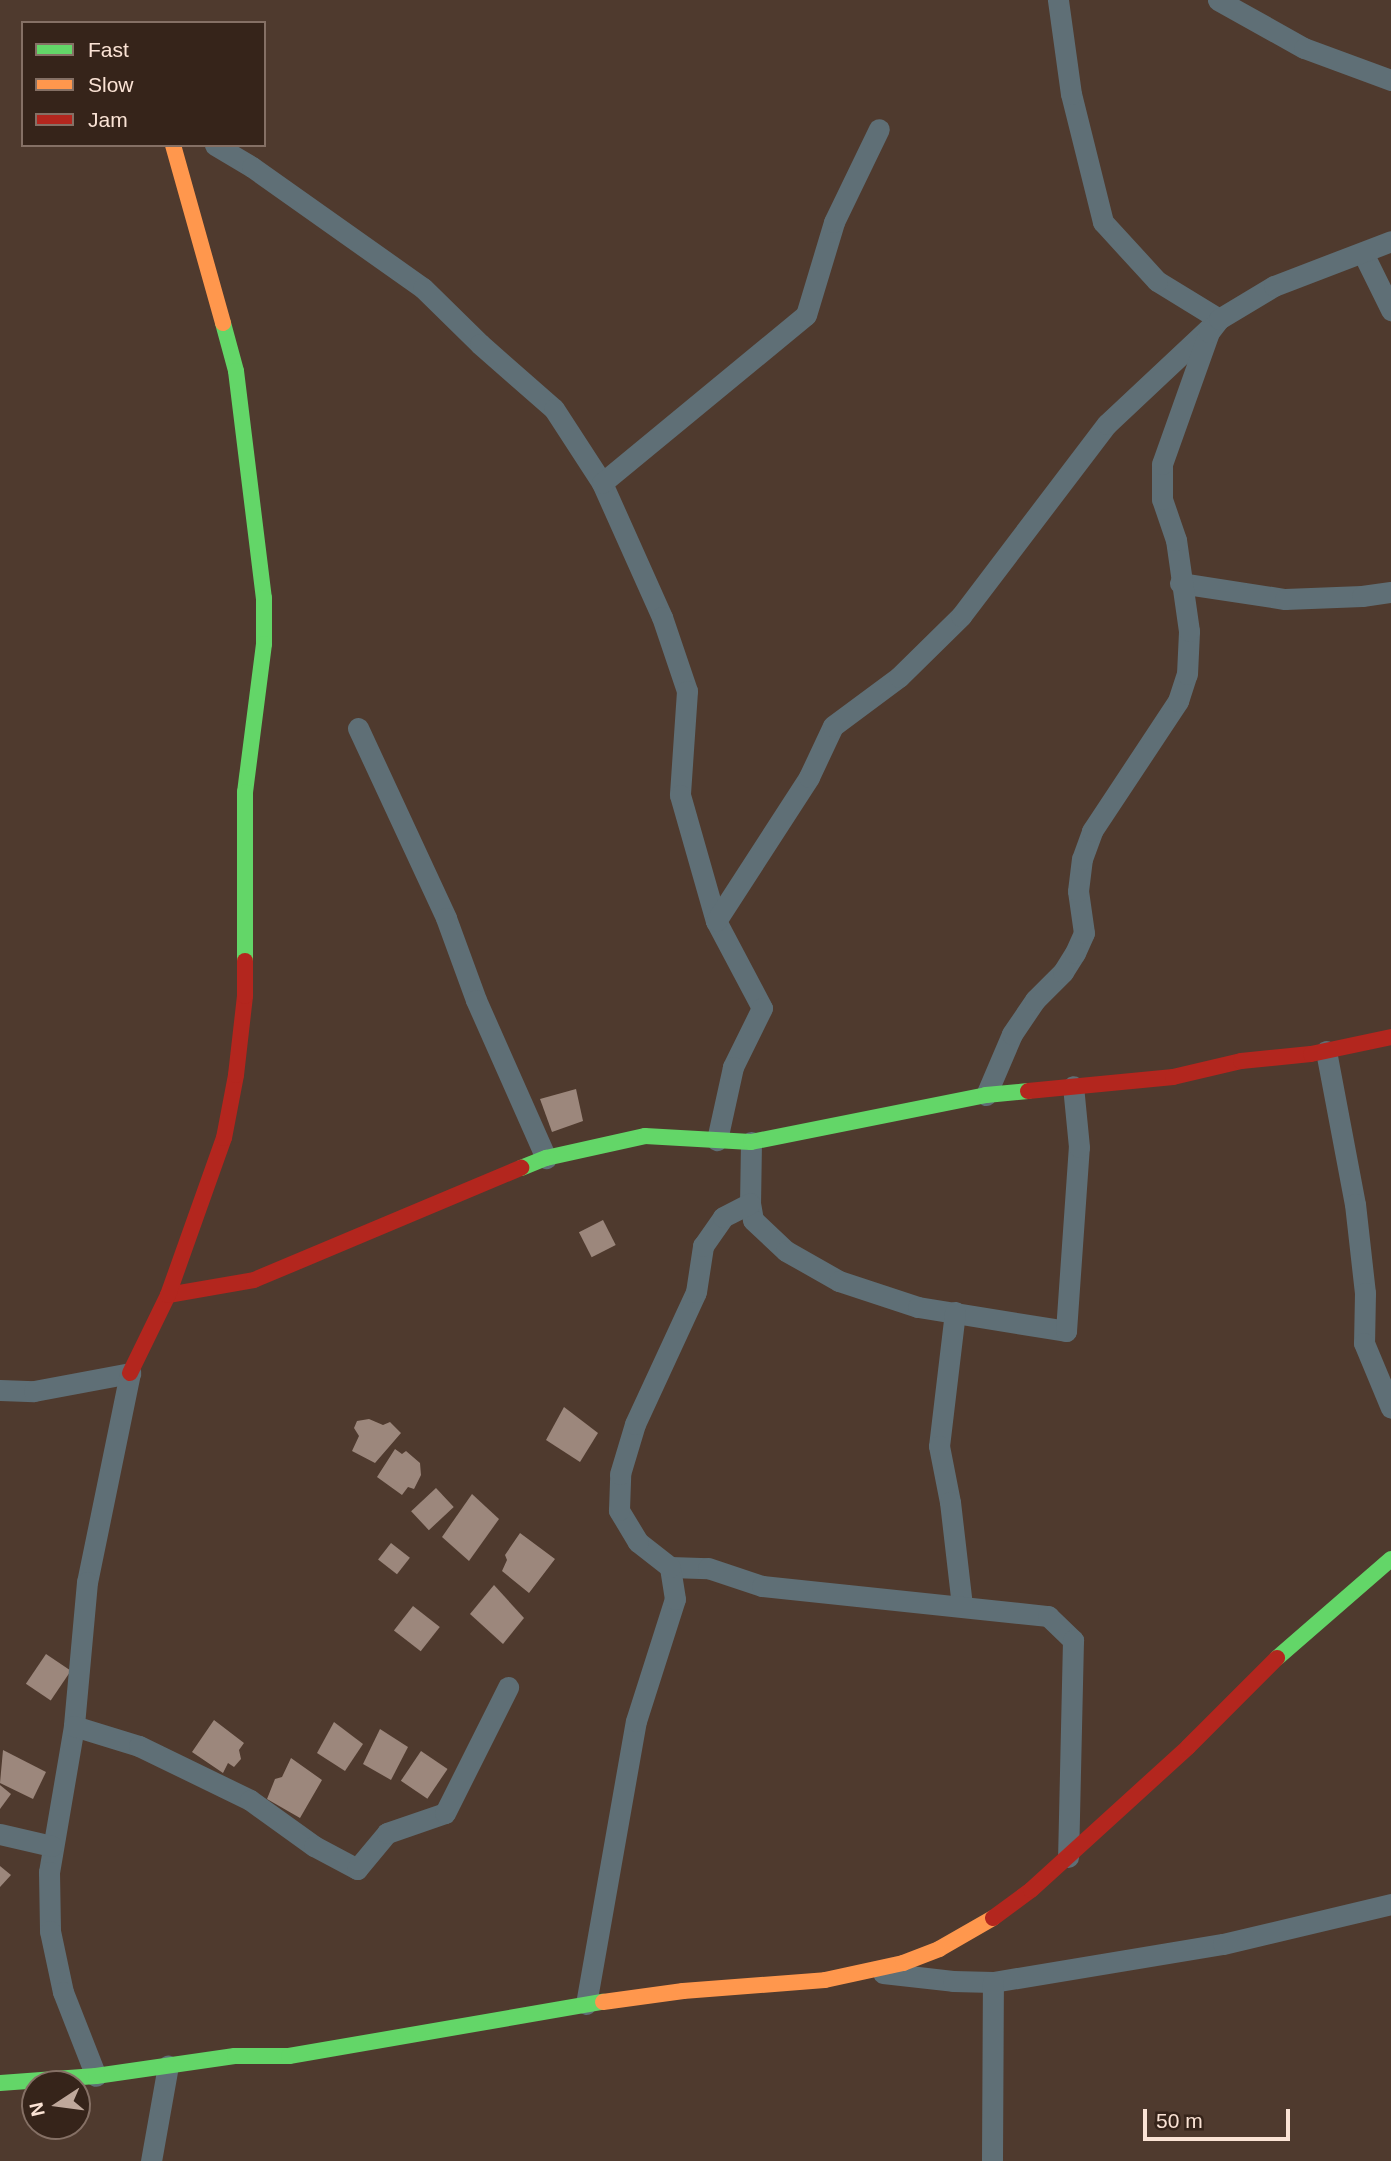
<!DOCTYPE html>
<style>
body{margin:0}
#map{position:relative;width:1391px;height:2161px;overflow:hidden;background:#4f3a2e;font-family:Arial,sans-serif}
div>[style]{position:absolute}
.building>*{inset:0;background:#9c877c;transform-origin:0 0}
.street>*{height:21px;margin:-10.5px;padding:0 10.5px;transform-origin:10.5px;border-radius:10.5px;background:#5f6f76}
.fast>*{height:16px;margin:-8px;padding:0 8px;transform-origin:8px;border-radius:8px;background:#63d668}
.slow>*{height:16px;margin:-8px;padding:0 8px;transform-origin:8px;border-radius:8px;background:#ff974d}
.jam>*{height:16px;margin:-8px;padding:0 8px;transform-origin:8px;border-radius:8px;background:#b3261e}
span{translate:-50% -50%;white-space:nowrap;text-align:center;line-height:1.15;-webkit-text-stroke:7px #36241a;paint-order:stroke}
.legend{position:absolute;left:21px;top:21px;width:245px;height:126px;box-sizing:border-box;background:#36241a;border:2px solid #857065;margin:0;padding:9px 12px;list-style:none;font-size:21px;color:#fbe3d5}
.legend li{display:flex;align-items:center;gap:14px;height:35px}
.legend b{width:35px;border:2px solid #857065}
.north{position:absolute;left:21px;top:2070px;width:70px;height:70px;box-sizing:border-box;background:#36241a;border:2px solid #857065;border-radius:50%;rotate:257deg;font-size:19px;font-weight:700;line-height:28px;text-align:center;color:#fbe3d5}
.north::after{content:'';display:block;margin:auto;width:24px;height:32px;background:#bfa89b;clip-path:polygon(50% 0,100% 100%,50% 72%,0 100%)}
.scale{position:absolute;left:1143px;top:2109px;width:147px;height:32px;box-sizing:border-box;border:4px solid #fbe3d5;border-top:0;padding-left:9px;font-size:21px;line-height:24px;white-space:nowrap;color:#fbe3d5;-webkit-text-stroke:5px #36241a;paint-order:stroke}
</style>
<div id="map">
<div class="building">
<i style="clip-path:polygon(576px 1089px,583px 1121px,552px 1132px,540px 1099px)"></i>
<i style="left:603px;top:1220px;width:28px;height:27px;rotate:63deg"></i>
<i style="clip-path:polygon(564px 1407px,598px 1433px,580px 1462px,546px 1440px)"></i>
<i style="clip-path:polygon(369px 1419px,383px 1425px,390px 1422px,401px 1433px,375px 1463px,352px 1451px,359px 1436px,354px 1428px,357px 1421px)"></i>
<i style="clip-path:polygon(395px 1449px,402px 1454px,406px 1451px,420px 1463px,421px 1475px,414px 1489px,408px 1487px,402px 1495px,377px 1477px)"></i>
<i style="left:436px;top:1488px;width:26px;height:34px;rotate:47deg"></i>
<i style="clip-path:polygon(472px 1494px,499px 1519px,469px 1561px,442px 1537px)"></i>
<i style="clip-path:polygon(520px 1533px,555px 1559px,529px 1593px,502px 1571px,507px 1560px,505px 1555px)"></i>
<i style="left:391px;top:1543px;width:24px;height:21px;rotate:38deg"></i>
<i style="clip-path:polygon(494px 1585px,524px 1618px,503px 1644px,470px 1614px)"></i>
<i style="left:413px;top:1606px;width:34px;height:31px;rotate:38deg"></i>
<i style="left:46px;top:1654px;width:30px;height:36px;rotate:34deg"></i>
<i style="clip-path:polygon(214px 1720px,244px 1743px,239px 1750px,241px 1759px,234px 1767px,228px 1763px,223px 1773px,192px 1752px)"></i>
<i style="clip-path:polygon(334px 1722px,363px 1744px,345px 1771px,317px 1753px)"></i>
<i style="clip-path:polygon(380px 1729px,408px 1747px,391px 1780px,363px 1764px)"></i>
<i style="clip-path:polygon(3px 1750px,46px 1772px,33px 1799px,0 1783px)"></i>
<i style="left:421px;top:1751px;width:32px;height:36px;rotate:34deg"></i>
<i style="clip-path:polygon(291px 1758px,322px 1780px,300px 1818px,267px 1799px,275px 1779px,282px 1777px)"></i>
<i style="clip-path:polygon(0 1785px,11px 1794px,0 1809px)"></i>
<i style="clip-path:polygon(0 1866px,11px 1875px,0 1887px)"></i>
</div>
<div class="street">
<i style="left:1218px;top:0;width:98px;rotate:29.2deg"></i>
<i style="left:1304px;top:48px;width:93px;rotate:20.2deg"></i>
<i style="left:215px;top:145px;width:43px;rotate:30.7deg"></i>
<i style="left:252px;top:167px;width:209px;rotate:35.3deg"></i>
<i style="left:423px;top:288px;width:80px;rotate:44.5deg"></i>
<i style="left:480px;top:344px;width:98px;rotate:41.3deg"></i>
<i style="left:554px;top:409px;width:88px;rotate:57deg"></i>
<i style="left:602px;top:483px;width:147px;rotate:65.9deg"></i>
<i style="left:662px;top:617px;width:78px;rotate:71.3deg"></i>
<i style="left:687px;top:691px;width:104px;rotate:93.9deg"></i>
<i style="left:680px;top:795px;width:131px;rotate:74.1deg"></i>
<i style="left:716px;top:921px;width:98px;rotate:62.1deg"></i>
<i style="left:762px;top:1008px;width:66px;rotate:116.2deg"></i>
<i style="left:733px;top:1067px;width:75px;rotate:102.4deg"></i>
<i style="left:1363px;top:253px;width:64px;rotate:63.8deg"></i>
<i style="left:602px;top:483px;width:264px;rotate:-39.5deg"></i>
<i style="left:806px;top:315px;width:97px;rotate:-73.2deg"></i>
<i style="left:834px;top:222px;width:103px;rotate:-64.2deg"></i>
<i style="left:1180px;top:583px;width:106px;rotate:8.7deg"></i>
<i style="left:1285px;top:599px;width:77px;rotate:-2.2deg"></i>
<i style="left:1362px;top:596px;width:29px;rotate:-8deg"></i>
<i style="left:358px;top:728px;width:209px;rotate:65.1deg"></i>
<i style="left:446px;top:918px;width:87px;rotate:69.9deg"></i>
<i style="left:476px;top:1000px;width:173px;rotate:66.1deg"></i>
<i style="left:716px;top:921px;width:171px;rotate:-57.1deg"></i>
<i style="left:809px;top:777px;width:56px;rotate:-64.8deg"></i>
<i style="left:833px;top:726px;width:82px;rotate:-36.6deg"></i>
<i style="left:899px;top:677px;width:87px;rotate:-44.5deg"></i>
<i style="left:961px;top:616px;width:241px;rotate:-52.8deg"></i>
<i style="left:1107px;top:424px;width:154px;rotate:-43.2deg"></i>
<i style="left:1219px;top:319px;width:73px;rotate:-148.5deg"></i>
<i style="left:1157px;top:281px;width:80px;rotate:-132.5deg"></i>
<i style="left:1103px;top:222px;width:132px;rotate:-104deg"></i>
<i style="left:1071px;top:94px;width:95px;rotate:-97.9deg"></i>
<i style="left:1326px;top:1051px;width:156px;rotate:79.3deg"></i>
<i style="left:1355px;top:1204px;width:90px;rotate:83.6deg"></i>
<i style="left:1365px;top:1293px;width:50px;rotate:91.1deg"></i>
<i style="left:1364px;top:1343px;width:70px;rotate:67.4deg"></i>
<i style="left:986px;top:1095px;width:66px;rotate:-66.9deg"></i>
<i style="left:1012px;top:1034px;width:41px;rotate:-55.9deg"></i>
<i style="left:1035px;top:1000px;width:40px;rotate:-45deg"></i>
<i style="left:1063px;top:972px;width:22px;rotate:-58deg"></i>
<i style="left:1075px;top:953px;width:22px;rotate:-66deg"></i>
<i style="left:1084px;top:933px;width:42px;rotate:-98.1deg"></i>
<i style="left:1078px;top:891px;width:32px;rotate:-83deg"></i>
<i style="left:1082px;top:859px;width:30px;rotate:-70deg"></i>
<i style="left:1092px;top:831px;width:156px;rotate:-56.5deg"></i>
<i style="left:1178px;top:701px;width:28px;rotate:-72deg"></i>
<i style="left:1187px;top:674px;width:43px;rotate:-87.3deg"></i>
<i style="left:1189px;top:631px;width:92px;rotate:-98.1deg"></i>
<i style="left:1176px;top:540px;width:43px;rotate:-108.9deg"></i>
<i style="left:1162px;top:499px;width:35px;rotate:-90deg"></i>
<i style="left:1162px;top:464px;width:140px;rotate:-70.4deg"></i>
<i style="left:1209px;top:332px;width:16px;rotate:-52deg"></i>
<i style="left:1219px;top:319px;width:64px;rotate:-31deg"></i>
<i style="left:1274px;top:286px;width:125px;rotate:-21deg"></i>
<i style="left:751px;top:1142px;width:61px;rotate:90.9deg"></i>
<i style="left:750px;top:1203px;width:17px;rotate:80deg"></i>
<i style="left:753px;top:1220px;width:45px;rotate:43.2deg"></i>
<i style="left:786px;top:1251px;width:61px;rotate:29.5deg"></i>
<i style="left:839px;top:1281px;width:83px;rotate:18.2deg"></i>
<i style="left:918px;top:1307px;width:150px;rotate:9.2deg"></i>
<i style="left:1066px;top:1331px;width:184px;rotate:-86deg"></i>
<i style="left:1079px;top:1147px;width:61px;rotate:-95.6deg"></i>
<i style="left:955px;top:1312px;width:135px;rotate:96.8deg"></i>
<i style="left:939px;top:1446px;width:57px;rotate:78.9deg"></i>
<i style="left:950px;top:1502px;width:104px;rotate:83.4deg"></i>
<i style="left:0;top:1390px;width:34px;rotate:2deg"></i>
<i style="left:34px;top:1391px;width:98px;rotate:-10.6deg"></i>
<i style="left:130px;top:1373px;width:213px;rotate:101.6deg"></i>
<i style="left:87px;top:1582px;width:145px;rotate:95.2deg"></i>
<i style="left:74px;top:1726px;width:148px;rotate:99.7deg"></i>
<i style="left:49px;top:1872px;width:59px;rotate:89deg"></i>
<i style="left:50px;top:1931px;width:62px;rotate:78deg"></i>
<i style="left:63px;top:1992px;width:90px;rotate:68.6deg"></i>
<i style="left:670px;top:1567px;width:38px;rotate:2deg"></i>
<i style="left:708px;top:1568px;width:57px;rotate:18.4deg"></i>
<i style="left:762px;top:1586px;width:288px;rotate:6deg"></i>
<i style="left:1048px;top:1616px;width:35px;rotate:44deg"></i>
<i style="left:1073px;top:1640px;width:217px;rotate:91.3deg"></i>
<i style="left:74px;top:1726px;width:68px;rotate:17.1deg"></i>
<i style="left:139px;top:1746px;width:123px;rotate:25.9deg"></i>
<i style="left:250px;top:1800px;width:79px;rotate:35.7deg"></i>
<i style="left:314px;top:1846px;width:49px;rotate:28.1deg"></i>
<i style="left:357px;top:1869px;width:47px;rotate:-50.2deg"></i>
<i style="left:387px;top:1833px;width:61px;rotate:-19deg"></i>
<i style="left:445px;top:1813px;width:141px;rotate:-63.4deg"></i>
<i style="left:0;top:1834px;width:53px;rotate:13deg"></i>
<i style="left:883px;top:1973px;width:70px;rotate:6.5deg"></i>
<i style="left:953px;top:1981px;width:40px;rotate:1.4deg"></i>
<i style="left:993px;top:1982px;width:233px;rotate:-9.4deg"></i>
<i style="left:1223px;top:1944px;width:173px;rotate:-13.4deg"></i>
<i style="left:586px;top:2004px;width:287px;rotate:-80deg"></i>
<i style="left:636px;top:1721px;width:128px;rotate:-72.3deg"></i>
<i style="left:675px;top:1599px;width:32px;rotate:-99deg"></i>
<i style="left:670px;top:1567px;width:41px;rotate:-142deg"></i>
<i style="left:638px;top:1542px;width:37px;rotate:-121deg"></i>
<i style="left:619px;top:1510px;width:36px;rotate:-88deg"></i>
<i style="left:620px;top:1474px;width:52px;rotate:-73.3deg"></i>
<i style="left:635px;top:1424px;width:145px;rotate:-65.2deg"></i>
<i style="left:696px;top:1292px;width:47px;rotate:-81.3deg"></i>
<i style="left:703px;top:1246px;width:35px;rotate:-55deg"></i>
<i style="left:723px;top:1217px;width:30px;rotate:-27deg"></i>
<i style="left:151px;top:2161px;width:97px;rotate:-79.9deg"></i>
<i style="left:992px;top:2161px;width:179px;rotate:-89.7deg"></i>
</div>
<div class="fast">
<i style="left:223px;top:323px;width:50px;rotate:74.8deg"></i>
<i style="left:236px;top:371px;width:229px;rotate:83deg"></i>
<i style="left:264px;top:598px;width:46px;rotate:90deg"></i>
<i style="left:264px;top:644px;width:149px;rotate:97.3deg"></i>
<i style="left:245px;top:792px;width:169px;rotate:90deg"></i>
<i style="left:521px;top:1168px;width:27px;rotate:-22deg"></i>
<i style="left:546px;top:1158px;width:101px;rotate:-12.5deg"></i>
<i style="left:645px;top:1136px;width:106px;rotate:3.2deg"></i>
<i style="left:751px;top:1142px;width:240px;rotate:-11.3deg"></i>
<i style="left:986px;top:1095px;width:42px;rotate:-5.4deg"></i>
<i style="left:1277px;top:1658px;width:151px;rotate:-41deg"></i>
<i style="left:0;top:2083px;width:96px;rotate:-4.2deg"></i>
<i style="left:96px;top:2076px;width:140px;rotate:-8.2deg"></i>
<i style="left:235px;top:2056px;width:54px"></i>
<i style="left:289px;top:2056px;width:319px;rotate:-9.8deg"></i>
</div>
<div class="slow">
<i style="left:173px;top:145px;width:185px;rotate:74.3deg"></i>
<i style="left:603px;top:2002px;width:81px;rotate:-7.8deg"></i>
<i style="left:683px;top:1991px;width:142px;rotate:-4.4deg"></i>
<i style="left:825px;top:1980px;width:80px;rotate:-12.3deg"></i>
<i style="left:903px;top:1963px;width:39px;rotate:-21deg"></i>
<i style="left:939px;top:1949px;width:62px;rotate:-29.9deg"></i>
</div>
<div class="jam">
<i style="left:1028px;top:1091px;width:146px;rotate:-5.5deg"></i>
<i style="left:1173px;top:1077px;width:70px;rotate:-13.2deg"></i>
<i style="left:1241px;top:1061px;width:70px;rotate:-5.7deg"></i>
<i style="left:1311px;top:1054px;width:82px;rotate:-12deg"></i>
<i style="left:168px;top:1295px;width:87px;rotate:-9.9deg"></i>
<i style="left:254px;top:1280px;width:290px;rotate:-22.8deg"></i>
<i style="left:130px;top:1373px;width:87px;rotate:-64deg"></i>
<i style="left:168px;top:1295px;width:167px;rotate:-70.4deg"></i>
<i style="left:224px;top:1138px;width:64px;rotate:-79.2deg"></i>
<i style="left:236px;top:1075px;width:80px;rotate:-83.5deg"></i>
<i style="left:245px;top:996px;width:35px;rotate:-90deg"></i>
<i style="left:993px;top:1918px;width:47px;rotate:-36.4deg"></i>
<i style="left:1031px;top:1890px;width:212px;rotate:-42.3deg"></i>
<i style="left:1188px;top:1747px;width:126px;rotate:-45deg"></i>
</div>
<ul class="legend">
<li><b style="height:9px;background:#63d668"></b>Fast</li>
<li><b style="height:9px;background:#ff974d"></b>Slow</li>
<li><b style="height:9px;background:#b3261e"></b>Jam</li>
</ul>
<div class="north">N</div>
<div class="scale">50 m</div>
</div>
